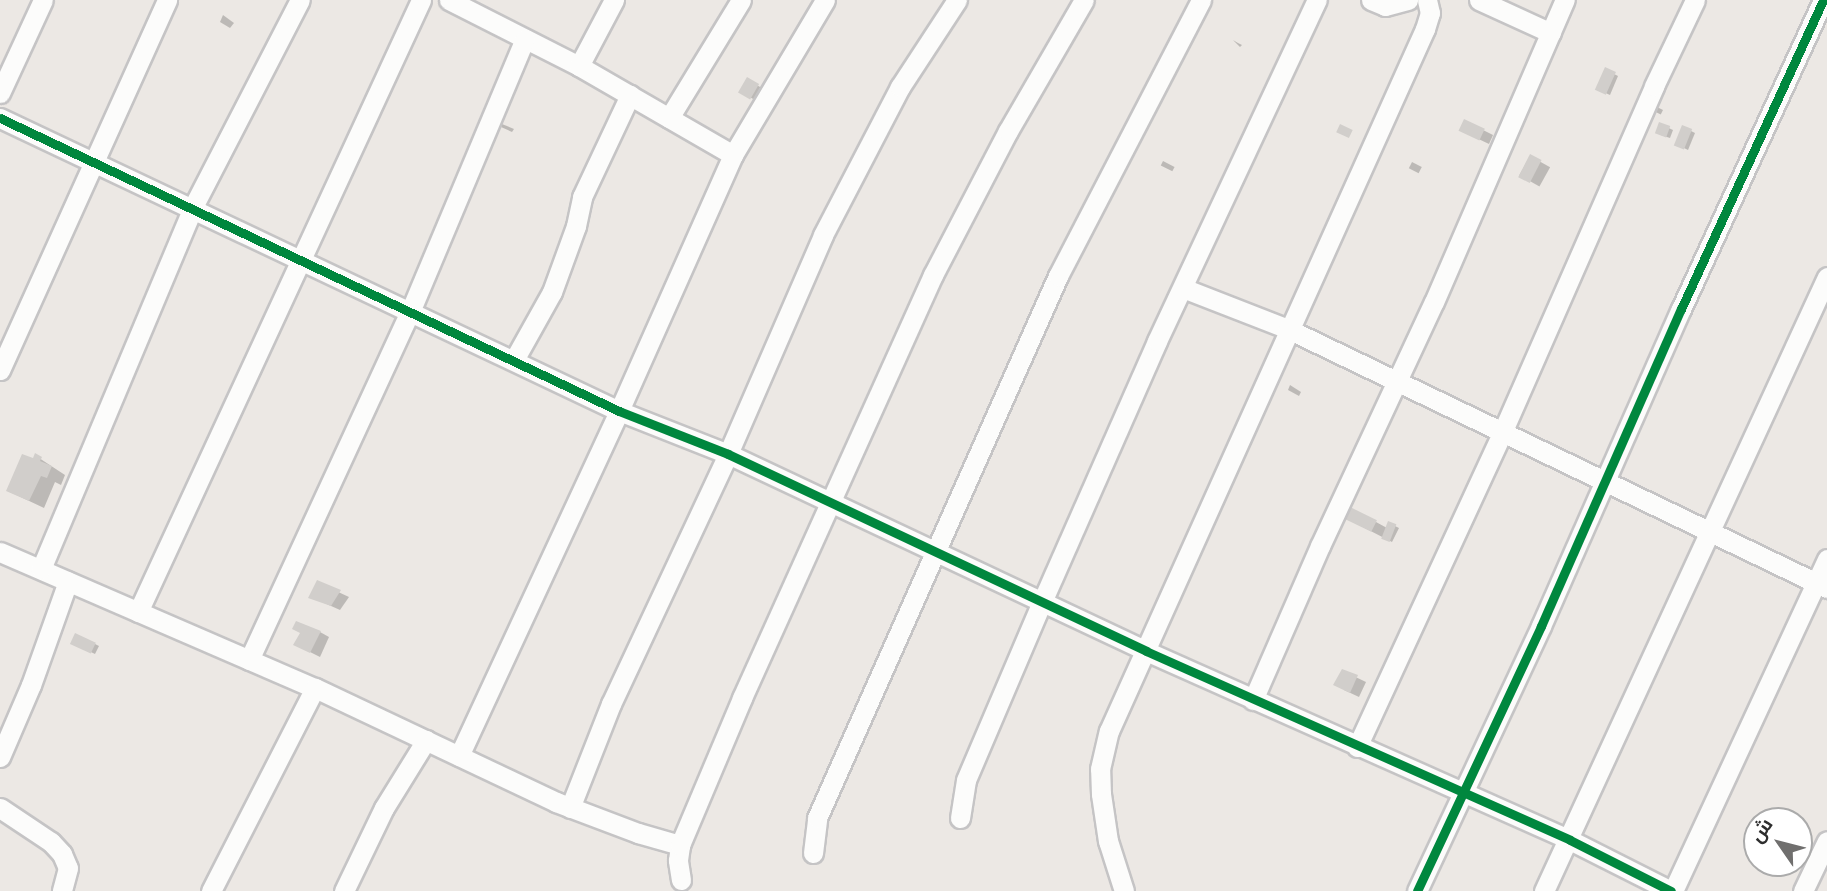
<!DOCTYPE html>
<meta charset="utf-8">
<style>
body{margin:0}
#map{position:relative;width:1827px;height:891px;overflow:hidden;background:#ece8e4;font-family:"Alegreya Sans",Cairo,sans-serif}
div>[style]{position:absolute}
.shadow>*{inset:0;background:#0003;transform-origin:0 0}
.building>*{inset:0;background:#d1cecb;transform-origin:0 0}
.roads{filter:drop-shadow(2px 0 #c5c4c5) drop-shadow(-2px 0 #c5c4c5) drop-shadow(0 2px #c5c4c5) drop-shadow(0 -2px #c5c4c5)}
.street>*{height:19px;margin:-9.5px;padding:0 9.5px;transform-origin:9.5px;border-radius:9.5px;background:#fcfcfb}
.cycleway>*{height:9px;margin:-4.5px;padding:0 4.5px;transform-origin:4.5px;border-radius:4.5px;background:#00873e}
span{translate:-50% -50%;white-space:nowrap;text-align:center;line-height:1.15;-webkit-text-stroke:5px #fff;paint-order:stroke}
.north{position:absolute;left:1743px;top:807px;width:70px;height:70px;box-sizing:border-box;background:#fff;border:2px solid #ababab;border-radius:50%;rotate:305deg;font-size:19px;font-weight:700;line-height:28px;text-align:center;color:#2e2e2e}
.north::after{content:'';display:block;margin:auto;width:24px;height:32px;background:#706f6e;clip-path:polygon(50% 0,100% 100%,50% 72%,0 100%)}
</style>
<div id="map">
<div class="shadow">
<i style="clip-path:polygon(223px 15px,234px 23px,230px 28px,220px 22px)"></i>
<i style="clip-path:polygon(1233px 40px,1238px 43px,1242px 45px,1240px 47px)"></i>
<i style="clip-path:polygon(1606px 70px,1618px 76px,1610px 95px,1601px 91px)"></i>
<i style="left:748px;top:80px;width:16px;height:14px;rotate:30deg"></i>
<i style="left:1655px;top:106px;width:9px;height:5px;rotate:27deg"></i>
<i style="clip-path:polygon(1465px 121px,1493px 135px,1489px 144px,1470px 135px)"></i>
<i style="clip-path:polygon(502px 124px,514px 129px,512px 132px,501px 127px)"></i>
<i style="clip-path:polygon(1660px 124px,1673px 130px,1670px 138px,1661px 135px)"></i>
<i style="clip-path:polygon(1691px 131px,1695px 133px,1688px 150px,1680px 146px)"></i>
<i style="left:1530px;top:156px;width:23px;height:22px;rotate:29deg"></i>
<i style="left:1163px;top:161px;width:13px;height:5px;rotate:27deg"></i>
<i style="left:1412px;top:162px;width:11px;height:7px;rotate:27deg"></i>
<i style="clip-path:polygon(1290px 385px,1301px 392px,1299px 396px,1288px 390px)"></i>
<i style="clip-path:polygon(36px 456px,65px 475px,61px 485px,55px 482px,44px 508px,8px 491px)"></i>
<i style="clip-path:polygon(1376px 522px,1387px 528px,1389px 523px,1399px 528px,1392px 542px,1355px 523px)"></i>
<i style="clip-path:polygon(334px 590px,349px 597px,340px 610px,311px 597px)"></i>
<i style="clip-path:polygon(320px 632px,329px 637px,320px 657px,304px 649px)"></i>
<i style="clip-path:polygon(95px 644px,99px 646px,95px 654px,76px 645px)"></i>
<i style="clip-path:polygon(1343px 671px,1366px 682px,1359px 697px,1344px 690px)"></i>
</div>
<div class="building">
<i style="left:1605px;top:67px;width:12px;height:25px;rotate:24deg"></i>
<i style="left:747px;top:77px;width:14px;height:18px;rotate:30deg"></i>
<i style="left:1464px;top:119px;width:23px;height:13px;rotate:25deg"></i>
<i style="left:1659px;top:122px;width:12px;height:12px;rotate:20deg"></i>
<i style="left:1340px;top:124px;width:14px;height:9px;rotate:25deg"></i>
<i style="left:1682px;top:125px;width:11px;height:22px;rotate:22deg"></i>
<i style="left:1530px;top:154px;width:13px;height:26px;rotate:27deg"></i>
<i style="clip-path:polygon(35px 453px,42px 457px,40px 461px,52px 466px,47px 478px,41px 476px,29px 501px,6px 491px,22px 454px,33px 458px)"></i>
<i style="left:1350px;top:507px;width:30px;height:13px;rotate:26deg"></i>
<i style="left:1388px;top:521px;width:9px;height:19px;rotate:21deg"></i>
<i style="clip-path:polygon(317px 580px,341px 590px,331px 606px,308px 598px)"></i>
<i style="clip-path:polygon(296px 621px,321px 631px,310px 653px,293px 645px,300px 633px,292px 629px)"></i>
<i style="left:75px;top:633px;width:23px;height:12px;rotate:25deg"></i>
<i style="clip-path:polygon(1342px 669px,1358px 675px,1350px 693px,1333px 685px)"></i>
</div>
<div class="roads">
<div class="street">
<i style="left:449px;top:0;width:146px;rotate:26.9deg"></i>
<i style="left:579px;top:66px;width:178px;rotate:30deg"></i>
<i style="left:1371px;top:0;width:15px;rotate:23deg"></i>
<i style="left:1385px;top:6px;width:24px;rotate:-15deg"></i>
<i style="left:1479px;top:0;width:79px;rotate:24.6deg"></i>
<i style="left:579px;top:66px;width:75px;rotate:-62.1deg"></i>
<i style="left:0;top:93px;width:102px;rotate:-65.2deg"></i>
<i style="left:0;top:118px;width:685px;rotate:25.33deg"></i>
<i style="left:619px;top:411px;width:117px;rotate:21.5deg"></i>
<i style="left:728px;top:454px;width:462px;rotate:25.2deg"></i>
<i style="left:1146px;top:651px;width:464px;rotate:24deg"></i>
<i style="left:1570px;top:840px;width:113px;rotate:26.8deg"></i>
<i style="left:669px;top:118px;width:138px;rotate:-58.6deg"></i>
<i style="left:1183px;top:288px;width:113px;rotate:21.3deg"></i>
<i style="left:1288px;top:329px;width:598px;rotate:25.67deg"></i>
<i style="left:514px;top:360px;width:78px;rotate:-60.8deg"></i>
<i style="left:552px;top:292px;width:70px;rotate:-70deg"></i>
<i style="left:576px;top:226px;width:30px;rotate:-78deg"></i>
<i style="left:582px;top:197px;width:113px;rotate:-64.8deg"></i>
<i style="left:0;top:370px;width:406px;rotate:-65.7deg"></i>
<i style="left:0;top:552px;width:343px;rotate:23.4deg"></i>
<i style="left:315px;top:688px;width:267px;rotate:25.3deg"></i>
<i style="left:556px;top:802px;width:88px;rotate:20.7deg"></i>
<i style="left:638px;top:833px;width:44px;rotate:15.9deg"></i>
<i style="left:41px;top:569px;width:390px;rotate:-67.2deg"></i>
<i style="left:192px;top:209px;width:235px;rotate:-62.7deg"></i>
<i style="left:138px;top:612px;width:674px;rotate:-65.18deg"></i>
<i style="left:249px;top:660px;width:383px;rotate:-65.2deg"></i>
<i style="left:410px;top:312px;width:296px;rotate:-67.2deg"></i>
<i style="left:1253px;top:700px;width:168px;rotate:-66.5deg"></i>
<i style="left:1320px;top:546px;width:269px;rotate:-65deg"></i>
<i style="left:1434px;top:302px;width:329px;rotate:-66.6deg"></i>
<i style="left:1357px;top:747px;width:346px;rotate:-65.2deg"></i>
<i style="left:1502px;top:433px;width:379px;rotate:-66.3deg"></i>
<i style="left:1654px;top:86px;width:95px;rotate:-64.5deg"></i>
<i style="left:459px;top:756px;width:380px;rotate:-65.1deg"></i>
<i style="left:619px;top:411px;width:280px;rotate:-66deg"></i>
<i style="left:733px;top:155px;width:180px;rotate:-59.3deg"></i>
<i style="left:0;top:757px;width:78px;rotate:-66.7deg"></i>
<i style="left:31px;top:685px;width:110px;rotate:-70.4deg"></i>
<i style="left:0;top:808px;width:61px;rotate:33.7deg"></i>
<i style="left:51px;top:842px;width:16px;rotate:47deg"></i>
<i style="left:62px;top:854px;width:15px;rotate:67deg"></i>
<i style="left:68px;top:868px;width:24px;rotate:105deg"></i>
<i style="left:570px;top:808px;width:112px;rotate:-68.5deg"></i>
<i style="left:611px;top:704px;width:276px;rotate:-64.9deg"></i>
<i style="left:728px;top:454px;width:239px;rotate:-66.5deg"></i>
<i style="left:823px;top:235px;width:167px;rotate:-62.5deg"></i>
<i style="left:900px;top:87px;width:104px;rotate:-56.8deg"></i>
<i style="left:960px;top:818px;width:38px;rotate:-81deg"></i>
<i style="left:966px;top:780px;width:194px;rotate:-66.9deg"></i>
<i style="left:1042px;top:602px;width:285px;rotate:-66.2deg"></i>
<i style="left:1157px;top:341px;width:377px;rotate:-64.9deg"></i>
<i style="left:813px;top:853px;width:35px;rotate:-83deg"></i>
<i style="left:817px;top:818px;width:593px;rotate:-66.03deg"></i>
<i style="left:1058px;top:276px;width:311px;rotate:-62.6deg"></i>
<i style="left:681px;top:880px;width:20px;rotate:-99deg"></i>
<i style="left:678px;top:860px;width:15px;rotate:-82deg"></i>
<i style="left:680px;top:845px;width:160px;rotate:-67.1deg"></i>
<i style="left:742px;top:698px;width:464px;rotate:-65.7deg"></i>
<i style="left:933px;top:275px;width:162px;rotate:-62.5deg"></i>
<i style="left:1008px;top:131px;width:151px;rotate:-59.9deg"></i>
<i style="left:211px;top:891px;width:228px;rotate:-62.9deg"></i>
<i style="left:344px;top:891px;width:92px;rotate:-64.3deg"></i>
<i style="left:384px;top:808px;width:80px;rotate:-58.3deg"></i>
<i style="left:1124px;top:891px;width:52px;rotate:-107.7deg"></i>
<i style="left:1108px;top:841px;width:48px;rotate:-98.5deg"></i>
<i style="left:1101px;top:794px;width:25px;rotate:-92deg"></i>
<i style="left:1100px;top:769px;width:39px;rotate:-77deg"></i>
<i style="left:1109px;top:731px;width:770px;rotate:-65.77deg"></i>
<i style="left:1425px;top:29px;width:17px;rotate:-73deg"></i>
<i style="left:1430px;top:13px;width:13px;rotate:-103deg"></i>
<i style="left:1417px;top:891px;width:293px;rotate:-64.9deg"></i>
<i style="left:1541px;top:626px;width:347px;rotate:-66.2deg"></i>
<i style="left:1681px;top:309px;width:340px;rotate:-65.3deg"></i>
<i style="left:1544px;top:891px;width:676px;rotate:-65.25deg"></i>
<i style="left:1673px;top:891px;width:366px;rotate:-65.1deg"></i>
<i style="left:1803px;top:891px;width:55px;rotate:-64.4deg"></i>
</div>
</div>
<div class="cycleway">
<i style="left:0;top:118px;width:685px;rotate:25.33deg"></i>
<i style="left:619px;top:411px;width:117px;rotate:21.5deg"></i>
<i style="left:728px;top:454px;width:462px;rotate:25.2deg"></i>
<i style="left:1146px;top:651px;width:464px;rotate:24deg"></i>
<i style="left:1570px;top:840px;width:113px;rotate:26.8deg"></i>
<i style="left:1417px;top:891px;width:293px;rotate:-64.9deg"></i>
<i style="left:1541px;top:626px;width:347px;rotate:-66.2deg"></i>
<i style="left:1681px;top:309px;width:340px;rotate:-65.3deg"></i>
</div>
<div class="north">ش</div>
</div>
